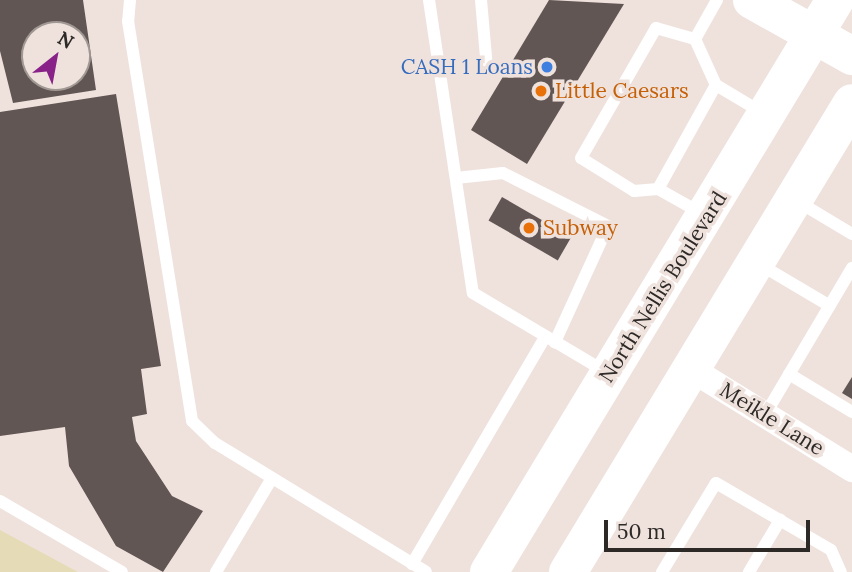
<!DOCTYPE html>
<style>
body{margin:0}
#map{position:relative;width:852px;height:572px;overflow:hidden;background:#efe2dd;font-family:Lora,serif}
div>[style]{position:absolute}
.sand>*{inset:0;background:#e5dcb7}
.building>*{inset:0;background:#625654;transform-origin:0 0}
.service>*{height:12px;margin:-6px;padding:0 6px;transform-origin:6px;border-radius:6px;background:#fff}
.minor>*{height:26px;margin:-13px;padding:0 13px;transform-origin:13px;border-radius:13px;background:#fff}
.primary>*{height:38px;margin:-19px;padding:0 19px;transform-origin:19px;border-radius:19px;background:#fff}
.dots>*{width:19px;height:19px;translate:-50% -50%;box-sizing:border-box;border:4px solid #efe2dd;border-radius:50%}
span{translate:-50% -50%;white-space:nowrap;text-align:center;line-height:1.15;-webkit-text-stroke:7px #efe2dd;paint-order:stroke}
.shop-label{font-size:21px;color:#366cbe}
.right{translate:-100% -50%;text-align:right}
.food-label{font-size:21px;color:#c56008}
.left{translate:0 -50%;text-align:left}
.street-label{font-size:21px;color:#2d2927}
.north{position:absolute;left:21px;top:21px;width:70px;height:70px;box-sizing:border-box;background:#efe2dd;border:2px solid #a19894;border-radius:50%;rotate:31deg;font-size:19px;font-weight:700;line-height:28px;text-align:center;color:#2d2927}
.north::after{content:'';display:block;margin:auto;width:24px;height:32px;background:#882289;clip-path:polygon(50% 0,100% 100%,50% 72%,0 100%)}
.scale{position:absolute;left:604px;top:520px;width:206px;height:32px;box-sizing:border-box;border:4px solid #2d2927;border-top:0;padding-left:9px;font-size:21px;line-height:24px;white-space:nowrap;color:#2d2927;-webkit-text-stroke:5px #efe2dd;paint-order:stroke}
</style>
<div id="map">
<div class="sand">
<i style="clip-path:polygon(0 530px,78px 572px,0 572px)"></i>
</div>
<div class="building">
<i style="clip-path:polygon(evenodd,0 0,83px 0,96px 90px,13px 103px,0 51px,0 0,35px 35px,77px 35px,77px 77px,35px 77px,35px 35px)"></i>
<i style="clip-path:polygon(549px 0,624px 4px,527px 164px,471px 130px)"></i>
<i style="clip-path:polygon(116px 94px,161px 366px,141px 369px,147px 414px,132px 417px,136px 441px,172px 496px,203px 511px,163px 572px,116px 546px,69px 466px,65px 427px,0 436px,0 112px)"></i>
<i style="left:502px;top:197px;width:80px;height:27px;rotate:30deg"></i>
<i style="clip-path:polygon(852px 377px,852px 399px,842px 393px)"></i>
</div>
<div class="service">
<i style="left:130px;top:0;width:21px;rotate:95deg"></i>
<i style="left:128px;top:21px;width:405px;rotate:80.9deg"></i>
<i style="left:192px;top:421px;width:32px;rotate:44deg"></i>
<i style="left:215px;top:443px;width:247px;rotate:31.4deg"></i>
<i style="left:429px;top:0;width:296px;rotate:81.5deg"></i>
<i style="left:473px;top:293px;width:155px;rotate:30.7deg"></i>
<i style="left:481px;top:0;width:69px;rotate:85deg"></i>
<i style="left:717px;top:0;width:45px;rotate:119.4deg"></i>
<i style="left:695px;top:39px;width:51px;rotate:65.5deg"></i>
<i style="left:716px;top:85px;width:55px;rotate:30.8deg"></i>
<i style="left:456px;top:178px;width:47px;rotate:-6.1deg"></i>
<i style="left:503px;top:173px;width:118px;rotate:26.8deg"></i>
<i style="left:608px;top:226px;width:128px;rotate:114.6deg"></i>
<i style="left:658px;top:189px;width:24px;rotate:175deg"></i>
<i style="left:634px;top:191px;width:62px;rotate:-148.1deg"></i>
<i style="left:581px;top:158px;width:150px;rotate:-60deg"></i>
<i style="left:656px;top:28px;width:41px;rotate:15.8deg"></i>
<i style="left:797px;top:201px;width:64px;rotate:31deg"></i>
<i style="left:701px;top:213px;width:49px;rotate:-150.8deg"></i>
<i style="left:658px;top:189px;width:119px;rotate:-60.9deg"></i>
<i style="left:759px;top:264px;width:82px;rotate:30.6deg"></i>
<i style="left:789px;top:374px;width:74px;rotate:31.1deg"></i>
<i style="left:765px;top:415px;width:171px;rotate:-59.4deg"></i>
<i style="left:0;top:501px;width:141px;rotate:30.2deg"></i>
<i style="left:412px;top:564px;width:264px;rotate:-59.6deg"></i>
<i style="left:216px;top:572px;width:109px;rotate:-59.2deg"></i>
<i style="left:662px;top:572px;width:104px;rotate:-58.8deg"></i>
<i style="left:716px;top:483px;width:133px;rotate:30.2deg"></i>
<i style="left:831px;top:550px;width:24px;rotate:66deg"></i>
<i style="left:749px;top:572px;width:61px;rotate:-59.2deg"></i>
</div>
<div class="minor">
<i style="left:691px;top:369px;width:190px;rotate:31.8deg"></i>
</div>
<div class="primary">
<i style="left:752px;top:0;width:115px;rotate:29.2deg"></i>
<i style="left:489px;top:572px;width:669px;rotate:-58.83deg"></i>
<i style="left:568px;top:572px;width:548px;rotate:-58.8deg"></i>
</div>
<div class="dots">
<i style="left:547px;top:67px;background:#3f7fe0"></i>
<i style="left:541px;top:91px;background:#e8710a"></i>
<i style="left:529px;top:228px;background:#e8710a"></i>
</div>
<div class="shop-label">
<span class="right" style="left:533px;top:67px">CASH 1 Loans</span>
</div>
<div class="food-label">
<span class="left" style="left:555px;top:91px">Little Caesars</span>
<span class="left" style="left:543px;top:228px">Subway</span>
</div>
<div class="street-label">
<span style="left:663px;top:287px;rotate:-58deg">North Nellis Boulevard</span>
<span style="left:772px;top:419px;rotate:32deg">Meikle Lane</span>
</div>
<div class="north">N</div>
<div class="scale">50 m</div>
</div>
